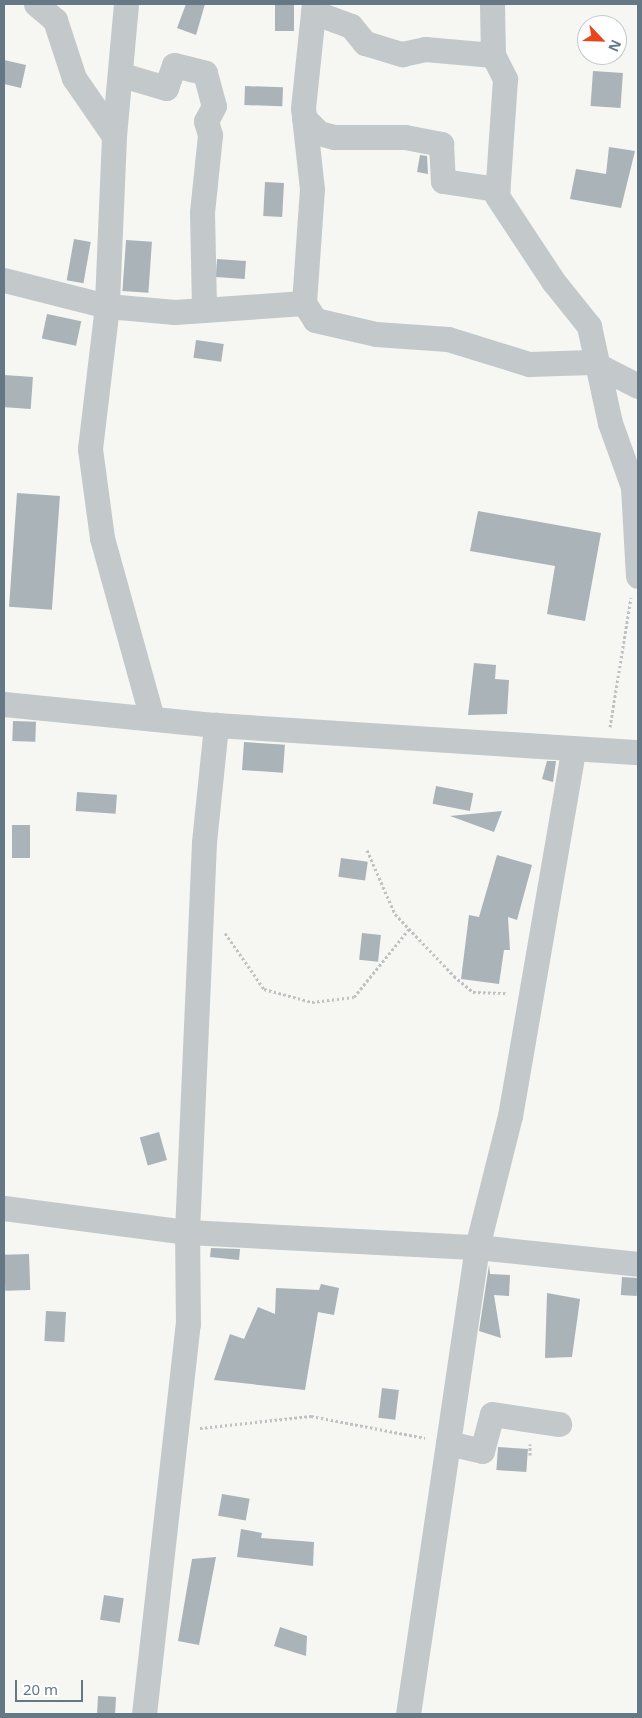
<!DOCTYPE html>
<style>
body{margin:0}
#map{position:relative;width:642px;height:1718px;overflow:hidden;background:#f6f6f3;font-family:"Noto Sans",sans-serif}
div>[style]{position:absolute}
.building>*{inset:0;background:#aab3b8;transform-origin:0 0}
.path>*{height:3px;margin-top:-1.5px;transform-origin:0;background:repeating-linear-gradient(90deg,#bfc1c3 0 2.5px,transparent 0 5px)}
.minor>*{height:25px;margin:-12.5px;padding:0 12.5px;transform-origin:12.5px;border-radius:12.5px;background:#c3c8ca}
span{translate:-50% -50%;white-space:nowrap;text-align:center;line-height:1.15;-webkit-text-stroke:5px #fff;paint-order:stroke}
.frame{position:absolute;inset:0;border:5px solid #647885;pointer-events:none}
.north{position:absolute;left:577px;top:15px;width:50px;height:50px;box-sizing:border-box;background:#fff;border:1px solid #c1c9ce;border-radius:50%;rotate:114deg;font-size:14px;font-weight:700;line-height:20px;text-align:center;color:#647885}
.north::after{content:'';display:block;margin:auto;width:18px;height:22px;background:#e94620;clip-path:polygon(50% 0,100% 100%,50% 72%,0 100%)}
.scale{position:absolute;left:15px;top:1680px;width:68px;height:22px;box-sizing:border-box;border:2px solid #647885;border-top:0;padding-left:6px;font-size:15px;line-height:18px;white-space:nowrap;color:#647885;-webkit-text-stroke:4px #fff;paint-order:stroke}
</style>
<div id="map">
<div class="building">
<i style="clip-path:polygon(186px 4px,205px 4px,196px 35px,177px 28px)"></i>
<i style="left:275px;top:4px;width:19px;height:27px"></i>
<i style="clip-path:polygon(4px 60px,26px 65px,21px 88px,4px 84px)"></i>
<i style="left:593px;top:71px;width:30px;height:35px;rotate:4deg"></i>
<i style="left:245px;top:86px;width:38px;height:19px;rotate:2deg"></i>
<i style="clip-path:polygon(609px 147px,635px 151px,621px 208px,570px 199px,576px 169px,606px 174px)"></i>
<i style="clip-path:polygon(420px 155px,427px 156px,428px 174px,417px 172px)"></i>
<i style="left:265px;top:182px;width:19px;height:34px;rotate:3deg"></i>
<i style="left:74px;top:239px;width:17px;height:42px;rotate:10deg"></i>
<i style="left:126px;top:240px;width:26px;height:51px;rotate:4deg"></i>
<i style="left:217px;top:259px;width:29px;height:18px;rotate:4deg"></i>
<i style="left:47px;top:314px;width:35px;height:25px;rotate:12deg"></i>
<i style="left:196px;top:340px;width:28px;height:18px;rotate:8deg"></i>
<i style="left:4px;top:375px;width:29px;height:32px;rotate:4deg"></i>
<i style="left:17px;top:493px;width:43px;height:114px;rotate:4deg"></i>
<i style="clip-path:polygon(478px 511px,601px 533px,585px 621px,547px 614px,555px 566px,470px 551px)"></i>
<i style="clip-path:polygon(474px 663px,496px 665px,495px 679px,509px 680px,507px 714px,468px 715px)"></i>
<i style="left:13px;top:721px;width:23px;height:20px;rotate:2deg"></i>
<i style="left:244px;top:742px;width:41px;height:28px;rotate:4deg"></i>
<i style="clip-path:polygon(547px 761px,556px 761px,553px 782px,542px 779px)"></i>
<i style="left:436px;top:786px;width:38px;height:18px;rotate:11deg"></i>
<i style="left:77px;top:792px;width:40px;height:19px;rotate:4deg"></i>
<i style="clip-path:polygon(502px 811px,494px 832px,450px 816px)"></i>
<i style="left:30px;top:825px;width:33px;height:18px;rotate:90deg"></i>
<i style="clip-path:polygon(497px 855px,532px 865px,517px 920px,508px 917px,510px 950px,504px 950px,499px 984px,461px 979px,469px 915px,479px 917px)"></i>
<i style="left:341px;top:858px;width:27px;height:19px;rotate:8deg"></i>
<i style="left:362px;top:933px;width:19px;height:27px;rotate:6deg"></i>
<i style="left:159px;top:1132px;width:29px;height:20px;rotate:74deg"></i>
<i style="clip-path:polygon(211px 1248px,240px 1249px,239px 1260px,210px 1257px)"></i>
<i style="left:29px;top:1254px;width:36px;height:25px;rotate:88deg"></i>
<i style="clip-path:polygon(489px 1265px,490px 1274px,510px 1275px,509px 1296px,494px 1295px,501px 1338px,479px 1331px)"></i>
<i style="left:622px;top:1277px;width:16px;height:18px;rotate:4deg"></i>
<i style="clip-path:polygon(321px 1284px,339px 1288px,334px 1315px,318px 1312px,305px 1390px,214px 1380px,230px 1334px,244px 1339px,258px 1307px,275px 1314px,276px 1288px,319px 1290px)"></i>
<i style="clip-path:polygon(547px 1293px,580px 1299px,572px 1357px,545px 1358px)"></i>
<i style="left:46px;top:1311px;width:20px;height:30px;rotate:3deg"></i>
<i style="left:382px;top:1388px;width:17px;height:30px;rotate:7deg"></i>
<i style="left:498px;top:1447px;width:30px;height:23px;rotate:4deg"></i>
<i style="left:222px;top:1494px;width:28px;height:22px;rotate:10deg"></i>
<i style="clip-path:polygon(241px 1529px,262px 1533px,261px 1538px,314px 1542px,313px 1566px,237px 1557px)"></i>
<i style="clip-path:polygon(216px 1557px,199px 1645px,178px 1641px,192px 1559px)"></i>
<i style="left:104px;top:1595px;width:20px;height:25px;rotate:9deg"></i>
<i style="clip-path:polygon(280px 1627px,307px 1636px,306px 1656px,274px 1646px)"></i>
<i style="left:98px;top:1696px;width:18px;height:18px;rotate:3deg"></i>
</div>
<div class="path">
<i style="left:610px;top:727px;width:131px;rotate:-80.8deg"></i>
<i style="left:367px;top:850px;width:70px;rotate:66.4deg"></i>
<i style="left:395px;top:914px;width:86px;rotate:46.4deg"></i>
<i style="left:454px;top:976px;width:25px;rotate:40deg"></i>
<i style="left:473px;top:992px;width:35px;rotate:2deg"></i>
<i style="left:225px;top:933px;width:68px;rotate:55.1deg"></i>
<i style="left:264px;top:989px;width:50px;rotate:15.2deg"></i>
<i style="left:312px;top:1002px;width:42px;rotate:-6.8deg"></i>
<i style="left:354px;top:997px;width:87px;rotate:-51deg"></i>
<i style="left:200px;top:1428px;width:112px;rotate:-6.2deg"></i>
<i style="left:311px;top:1416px;width:116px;rotate:10.9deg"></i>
<i style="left:530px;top:1455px;width:11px;rotate:-90deg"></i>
</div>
<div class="minor">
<i style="left:36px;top:4px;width:25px;rotate:40deg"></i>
<i style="left:55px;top:20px;width:61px;rotate:71.9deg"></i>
<i style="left:74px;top:78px;width:70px;rotate:55.4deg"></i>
<i style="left:126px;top:4px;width:133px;rotate:95.2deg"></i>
<i style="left:114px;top:136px;width:170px;rotate:92.4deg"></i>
<i style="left:107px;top:306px;width:144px;rotate:96.8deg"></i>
<i style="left:90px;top:449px;width:90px;rotate:82.3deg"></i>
<i style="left:102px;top:538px;width:187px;rotate:74.5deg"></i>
<i style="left:492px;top:4px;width:51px;rotate:88.9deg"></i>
<i style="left:493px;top:55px;width:27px;rotate:63deg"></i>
<i style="left:505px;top:79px;width:117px;rotate:93.9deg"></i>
<i style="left:497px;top:196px;width:102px;rotate:56.6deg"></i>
<i style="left:553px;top:281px;width:58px;rotate:51.3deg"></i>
<i style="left:589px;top:326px;width:99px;rotate:77.8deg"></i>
<i style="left:610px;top:423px;width:68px;rotate:70.2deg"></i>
<i style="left:633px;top:487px;width:89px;rotate:86.8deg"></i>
<i style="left:313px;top:12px;width:40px;rotate:20.2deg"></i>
<i style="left:351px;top:26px;width:22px;rotate:51deg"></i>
<i style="left:365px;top:43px;width:39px;rotate:17deg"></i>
<i style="left:402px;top:54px;width:24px;rotate:-12deg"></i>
<i style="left:425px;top:49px;width:68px;rotate:5deg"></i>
<i style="left:122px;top:75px;width:46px;rotate:16.5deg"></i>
<i style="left:166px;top:88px;width:24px;rotate:-71deg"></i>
<i style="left:174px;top:65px;width:32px;rotate:14deg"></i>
<i style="left:205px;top:73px;width:34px;rotate:75deg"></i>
<i style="left:214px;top:106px;width:17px;rotate:118deg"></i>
<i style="left:206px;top:121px;width:15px;rotate:74deg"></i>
<i style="left:210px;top:135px;width:77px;rotate:95.9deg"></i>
<i style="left:202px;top:212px;width:98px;rotate:88.8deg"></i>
<i style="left:304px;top:118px;width:21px;rotate:45deg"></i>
<i style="left:319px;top:133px;width:16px;rotate:15deg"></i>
<i style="left:334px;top:137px;width:71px"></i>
<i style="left:405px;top:137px;width:37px;rotate:11deg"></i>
<i style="left:441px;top:144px;width:37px;rotate:87deg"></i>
<i style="left:443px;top:181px;width:55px;rotate:8.4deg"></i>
<i style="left:4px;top:280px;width:106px;rotate:14.2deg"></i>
<i style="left:107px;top:306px;width:68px;rotate:5deg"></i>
<i style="left:175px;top:312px;width:129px;rotate:-4deg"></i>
<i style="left:304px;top:303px;width:20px;rotate:57deg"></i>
<i style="left:315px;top:320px;width:63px;rotate:12.9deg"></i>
<i style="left:376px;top:334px;width:72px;rotate:4deg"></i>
<i style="left:448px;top:339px;width:85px;rotate:17.2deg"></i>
<i style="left:529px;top:364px;width:62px;rotate:-1.8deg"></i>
<i style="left:591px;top:362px;width:53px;rotate:27.1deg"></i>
<i style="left:304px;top:303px;width:114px;rotate:-86deg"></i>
<i style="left:312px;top:189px;width:81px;rotate:-96.3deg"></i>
<i style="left:303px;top:108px;width:105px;rotate:-84deg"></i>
<i style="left:4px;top:704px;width:213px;rotate:5.7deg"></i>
<i style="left:216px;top:725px;width:423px;rotate:3.7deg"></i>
<i style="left:4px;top:1208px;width:185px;rotate:7.5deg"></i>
<i style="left:187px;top:1232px;width:290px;rotate:3deg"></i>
<i style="left:477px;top:1247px;width:162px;rotate:6deg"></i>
<i style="left:448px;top:1443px;width:35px;rotate:13deg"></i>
<i style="left:482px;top:1451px;width:38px;rotate:-75deg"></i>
<i style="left:492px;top:1414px;width:68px;rotate:8.5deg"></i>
<i style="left:144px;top:1714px;width:392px;rotate:-83.6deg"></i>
<i style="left:188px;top:1324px;width:92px;rotate:-90.6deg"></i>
<i style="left:187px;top:1232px;width:390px;rotate:-87.5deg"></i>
<i style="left:204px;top:842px;width:118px;rotate:-84.1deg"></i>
<i style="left:408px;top:1714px;width:472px;rotate:-81.6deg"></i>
<i style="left:477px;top:1247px;width:135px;rotate:-75.9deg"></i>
<i style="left:510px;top:1116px;width:371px;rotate:-80.2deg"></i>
</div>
<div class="frame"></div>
<div class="north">N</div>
<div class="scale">20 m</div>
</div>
